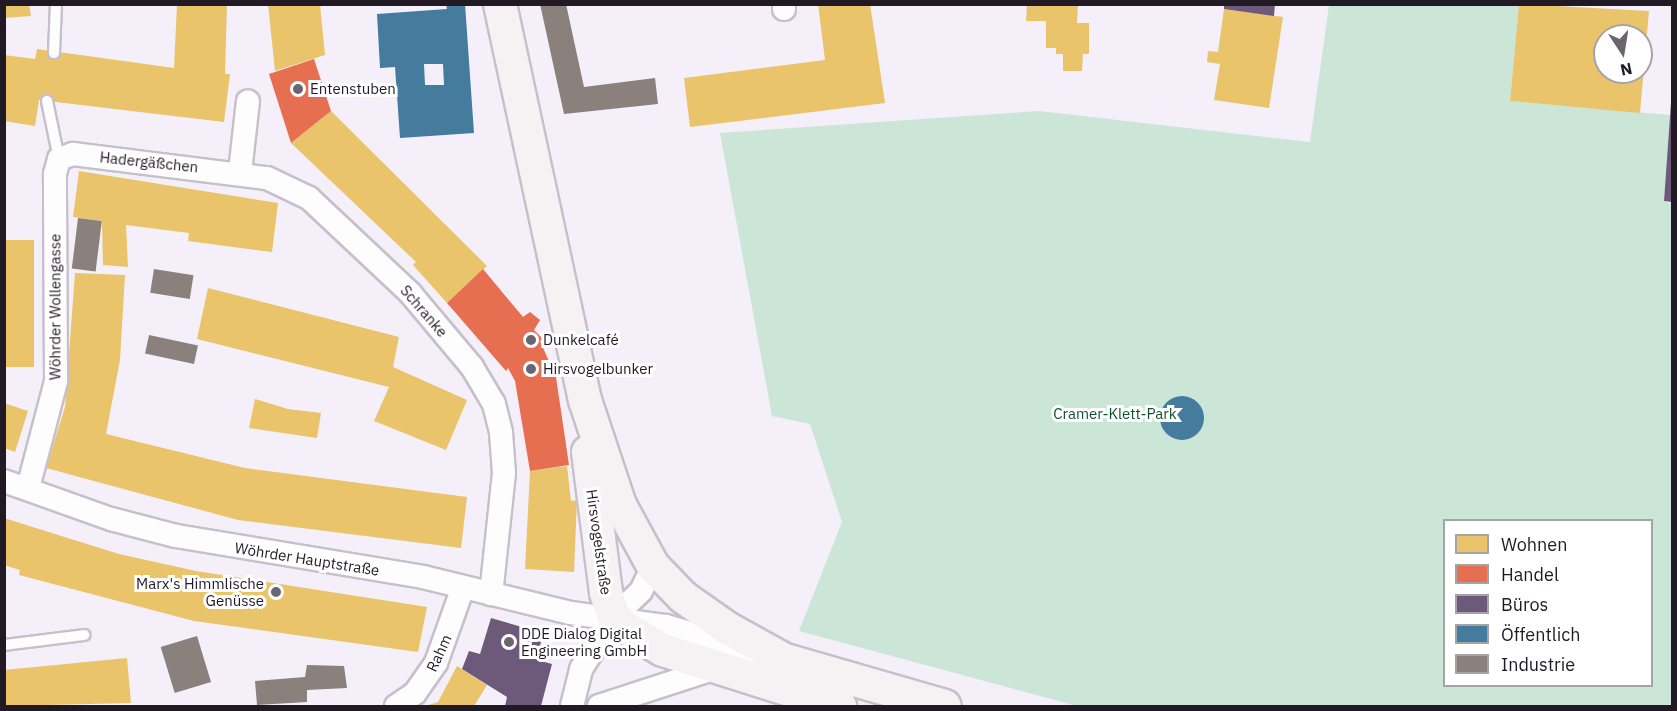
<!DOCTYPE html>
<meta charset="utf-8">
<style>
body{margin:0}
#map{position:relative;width:1677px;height:711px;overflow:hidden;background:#f5effa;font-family:"IBM Plex Sans",sans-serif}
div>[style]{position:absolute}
.green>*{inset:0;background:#cbe6d6}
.homes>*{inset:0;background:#e9c46a;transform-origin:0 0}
.shops>*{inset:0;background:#e76f51}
.offices>*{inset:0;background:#6d597a}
.public>*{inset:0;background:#457b9d}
.round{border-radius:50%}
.industry>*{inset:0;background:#8a817c;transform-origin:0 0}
.roads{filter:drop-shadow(2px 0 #c6c0cb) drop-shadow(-2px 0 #c6c0cb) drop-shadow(0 2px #c6c0cb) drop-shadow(0 -2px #c6c0cb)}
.lane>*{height:10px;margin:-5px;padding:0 5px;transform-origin:5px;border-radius:5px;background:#fefdfe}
.street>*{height:22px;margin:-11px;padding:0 11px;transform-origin:11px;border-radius:11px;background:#fefdfe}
.secondary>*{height:32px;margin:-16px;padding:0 16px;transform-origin:16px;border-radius:16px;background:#f6f2f4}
.dots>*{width:16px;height:16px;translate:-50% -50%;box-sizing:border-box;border:3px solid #fff;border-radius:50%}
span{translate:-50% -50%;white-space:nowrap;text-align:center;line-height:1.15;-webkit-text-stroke:6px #fff;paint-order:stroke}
.poi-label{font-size:15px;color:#211a25}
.left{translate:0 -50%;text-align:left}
.right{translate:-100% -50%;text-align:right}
.street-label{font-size:15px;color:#211a25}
.park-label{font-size:15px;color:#10522d}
.frame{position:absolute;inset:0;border:6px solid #211a25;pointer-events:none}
.legend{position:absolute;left:1443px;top:519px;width:210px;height:168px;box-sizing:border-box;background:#fff;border:2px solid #a6a3a8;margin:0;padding:8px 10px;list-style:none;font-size:18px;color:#211a25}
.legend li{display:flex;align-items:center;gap:12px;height:30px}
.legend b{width:30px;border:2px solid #a6a3a8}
.north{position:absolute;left:1593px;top:24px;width:60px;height:60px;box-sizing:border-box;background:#fff;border:2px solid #a6a3a8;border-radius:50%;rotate:168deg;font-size:16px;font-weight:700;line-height:24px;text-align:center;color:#211a25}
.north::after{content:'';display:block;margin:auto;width:21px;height:27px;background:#6b6570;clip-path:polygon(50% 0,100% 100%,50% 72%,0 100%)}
</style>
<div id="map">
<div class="green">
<i style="clip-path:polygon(evenodd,1329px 5px,1519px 5px,1510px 101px,1670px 115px,1664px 201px,1672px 204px,1672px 706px,1077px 706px,799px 631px,842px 522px,810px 424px,772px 416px,720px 133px,1039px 111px,1310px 142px,1329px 5px,1444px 520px,1652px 520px,1652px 686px,1444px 686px,1444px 520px)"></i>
</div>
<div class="homes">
<i style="clip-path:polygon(4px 4px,29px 4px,31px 16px,4px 18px)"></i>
<i style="clip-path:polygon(177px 4px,227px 4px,225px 74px,230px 74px,224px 122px,39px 100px,35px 126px,4px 121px,4px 55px,35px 59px,37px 49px,174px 68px)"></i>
<i style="clip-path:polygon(268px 4px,320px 4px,325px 55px,275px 71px)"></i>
<i style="clip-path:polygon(818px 4px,870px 4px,885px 103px,690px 127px,684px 78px,825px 60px)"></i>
<i style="clip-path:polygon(1027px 4px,1078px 4px,1077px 23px,1089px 23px,1089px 54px,1083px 54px,1082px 71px,1063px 71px,1063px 54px,1056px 54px,1056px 48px,1046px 48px,1046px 21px,1026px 21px)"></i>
<i style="clip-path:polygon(evenodd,1519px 4px,1649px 11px,1640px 113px,1510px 101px,1519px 4px,1605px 36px,1641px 36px,1641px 72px,1605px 72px,1605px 36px)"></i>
<i style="clip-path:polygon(1224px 9px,1283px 17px,1269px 108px,1214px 100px,1220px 64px,1207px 62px,1208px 51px,1218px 52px)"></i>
<i style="clip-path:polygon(331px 111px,487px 266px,447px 303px,413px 265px,416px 262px,291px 143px)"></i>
<i style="clip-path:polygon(79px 171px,278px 203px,272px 252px,188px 241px,189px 233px,126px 225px,128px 267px,103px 265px,102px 221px,73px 217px)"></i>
<i style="left:34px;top:240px;width:127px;height:30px;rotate:90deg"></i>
<i style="clip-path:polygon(75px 273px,125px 275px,120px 360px,106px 434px,245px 468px,467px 497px,461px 548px,238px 520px,46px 468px,65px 407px)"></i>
<i style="clip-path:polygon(208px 288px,399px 337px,393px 367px,467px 400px,446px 450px,374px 421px,389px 387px,197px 339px)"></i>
<i style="clip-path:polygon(255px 399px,288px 409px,321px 413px,317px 438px,249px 428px)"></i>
<i style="clip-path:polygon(4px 403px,28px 411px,15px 452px,4px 448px)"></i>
<i style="clip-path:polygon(567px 466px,571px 501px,577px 500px,574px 572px,525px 569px,530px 471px)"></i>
<i style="clip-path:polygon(4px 518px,119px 554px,196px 571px,427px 607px,418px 652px,194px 621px,19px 575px,20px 570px,4px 565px)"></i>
<i style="clip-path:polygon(127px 658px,131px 703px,4px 706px,4px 670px)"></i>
<i style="clip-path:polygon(457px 666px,487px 685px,474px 706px,425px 706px,438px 702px)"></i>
</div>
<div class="shops">
<i style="clip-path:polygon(314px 59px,331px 111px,291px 143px,269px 74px)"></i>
<i style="clip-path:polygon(483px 269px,523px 317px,530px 312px,540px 320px,534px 330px,543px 339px,540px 341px,556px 377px,569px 465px,530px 471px,515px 381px,508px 368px,506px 371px,447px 303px)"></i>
</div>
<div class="offices">
<i style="clip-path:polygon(1224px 4px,1275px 4px,1274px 16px,1224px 9px)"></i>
<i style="clip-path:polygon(1671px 102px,1672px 102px,1672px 202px,1664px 201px)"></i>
<i style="clip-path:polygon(491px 618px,543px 633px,537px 660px,552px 664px,541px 706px,505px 706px,507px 697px,462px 669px,469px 651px,480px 654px)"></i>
</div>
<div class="public">
<i style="clip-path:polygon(evenodd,446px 4px,465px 4px,474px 133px,400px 138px,395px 67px,380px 68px,377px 14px,447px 9px,446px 4px,424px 64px,443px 64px,444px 85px,425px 85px,424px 64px)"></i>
<i class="round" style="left:1160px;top:396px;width:44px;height:44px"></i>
</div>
<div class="industry">
<i style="clip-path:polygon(540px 4px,566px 4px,584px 87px,655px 78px,658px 104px,564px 114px)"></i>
<i style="left:78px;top:218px;width:24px;height:51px;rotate:7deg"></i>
<i style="left:154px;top:269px;width:40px;height:24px;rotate:9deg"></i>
<i style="left:149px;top:335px;width:50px;height:19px;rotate:12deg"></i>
<i style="left:197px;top:636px;width:48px;height:38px;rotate:73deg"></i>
<i style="clip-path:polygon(307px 665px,344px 666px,347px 688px,307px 690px,307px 702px,257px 705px,255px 681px,305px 677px)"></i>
</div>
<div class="roads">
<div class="lane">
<i style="left:54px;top:53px;width:49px;rotate:-87.7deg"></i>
<i style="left:47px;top:101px;width:59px;rotate:78.3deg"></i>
<i style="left:4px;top:645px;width:81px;rotate:-7.1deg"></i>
</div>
<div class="street">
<i style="left:784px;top:4px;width:5px;rotate:90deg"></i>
<i style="left:240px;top:172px;width:71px;rotate:-83.6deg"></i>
<i style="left:4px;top:481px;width:114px;rotate:19.6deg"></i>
<i style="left:111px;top:519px;width:67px;rotate:14.7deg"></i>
<i style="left:176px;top:536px;width:250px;rotate:9.4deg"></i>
<i style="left:423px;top:577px;width:152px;rotate:13.7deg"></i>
<i style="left:571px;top:613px;width:96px;rotate:7.8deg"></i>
<i style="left:666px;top:626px;width:95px;rotate:16.5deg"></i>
<i style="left:28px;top:488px;width:111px;rotate:-75.3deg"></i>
<i style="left:56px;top:381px;width:207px;rotate:-90.3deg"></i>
<i style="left:55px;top:174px;width:16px;rotate:-75deg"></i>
<i style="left:59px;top:159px;width:15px;rotate:-20deg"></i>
<i style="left:73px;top:154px;width:195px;rotate:7.1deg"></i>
<i style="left:267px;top:178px;width:47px;rotate:25.5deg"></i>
<i style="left:309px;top:198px;width:139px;rotate:43.2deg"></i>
<i style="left:410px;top:293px;width:97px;rotate:50deg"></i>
<i style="left:472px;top:367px;width:43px;rotate:59.3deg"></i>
<i style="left:494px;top:404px;width:30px;rotate:76deg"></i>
<i style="left:501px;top:433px;width:40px;rotate:85.7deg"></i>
<i style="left:504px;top:473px;width:122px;rotate:96.1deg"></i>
<i style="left:396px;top:706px;width:23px;rotate:-34deg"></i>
<i style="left:415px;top:693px;width:37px;rotate:-55deg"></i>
<i style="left:436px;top:663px;width:81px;rotate:-70.4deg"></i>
<i style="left:572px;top:706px;width:38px;rotate:-76deg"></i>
<i style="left:581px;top:669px;width:62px;rotate:-57.6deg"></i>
<i style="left:614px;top:617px;width:37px;rotate:-44deg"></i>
<i style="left:641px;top:591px;width:28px;rotate:-64deg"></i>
<i style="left:599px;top:706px;width:123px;rotate:-18deg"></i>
</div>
<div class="secondary">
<i style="left:500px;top:4px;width:405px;rotate:77.9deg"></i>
<i style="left:585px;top:400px;width:111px;rotate:71.6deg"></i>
<i style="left:620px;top:505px;width:69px;rotate:61.6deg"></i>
<i style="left:653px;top:566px;width:43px;rotate:45.9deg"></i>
<i style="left:683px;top:597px;width:54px;rotate:35.2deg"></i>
<i style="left:727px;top:628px;width:66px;rotate:28.9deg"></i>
<i style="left:785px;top:660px;width:166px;rotate:16deg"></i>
<i style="left:588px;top:452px;width:142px;rotate:82.7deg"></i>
<i style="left:606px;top:593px;width:25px;rotate:72deg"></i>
<i style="left:614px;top:617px;width:14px;rotate:45deg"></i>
<i style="left:624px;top:627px;width:45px;rotate:30.5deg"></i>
<i style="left:663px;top:650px;width:186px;rotate:17.6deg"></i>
</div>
</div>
<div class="dots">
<i style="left:298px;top:89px;background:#6b6570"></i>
<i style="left:531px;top:340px;background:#6b6570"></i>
<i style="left:531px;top:369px;background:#6b6570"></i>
<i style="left:276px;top:592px;background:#6b6570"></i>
<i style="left:509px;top:642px;background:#6b6570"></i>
</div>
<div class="poi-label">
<span class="left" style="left:310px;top:89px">Entenstuben</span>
<span class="left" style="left:543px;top:340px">Dunkelcafé</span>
<span class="left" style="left:543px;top:369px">Hirsvogelbunker</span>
<span class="right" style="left:264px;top:592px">Marx's Himmlische<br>Genüsse</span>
<span class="left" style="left:521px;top:642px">DDE Dialog Digital<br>Engineering GmbH</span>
</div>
<div class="street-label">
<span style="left:149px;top:162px;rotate:6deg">Hadergäßchen</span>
<span style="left:55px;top:307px;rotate:-90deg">Wöhrder Wollengasse</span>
<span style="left:424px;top:311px;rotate:49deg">Schranke</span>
<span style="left:599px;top:542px;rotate:82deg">Hirsvogelstraße</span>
<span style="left:307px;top:559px;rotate:9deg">Wöhrder Hauptstraße</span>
<span style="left:439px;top:653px;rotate:-65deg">Rahm</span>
</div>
<div class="park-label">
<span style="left:1115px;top:414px">Cramer-Klett-Park</span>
</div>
<div class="frame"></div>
<ul class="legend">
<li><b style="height:16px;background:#e9c46a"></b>Wohnen</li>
<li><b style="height:16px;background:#e76f51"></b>Handel</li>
<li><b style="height:16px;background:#6d597a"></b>Büros</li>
<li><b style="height:16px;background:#457b9d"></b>Öffentlich</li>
<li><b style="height:16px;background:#8a817c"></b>Industrie</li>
</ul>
<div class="north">N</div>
</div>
